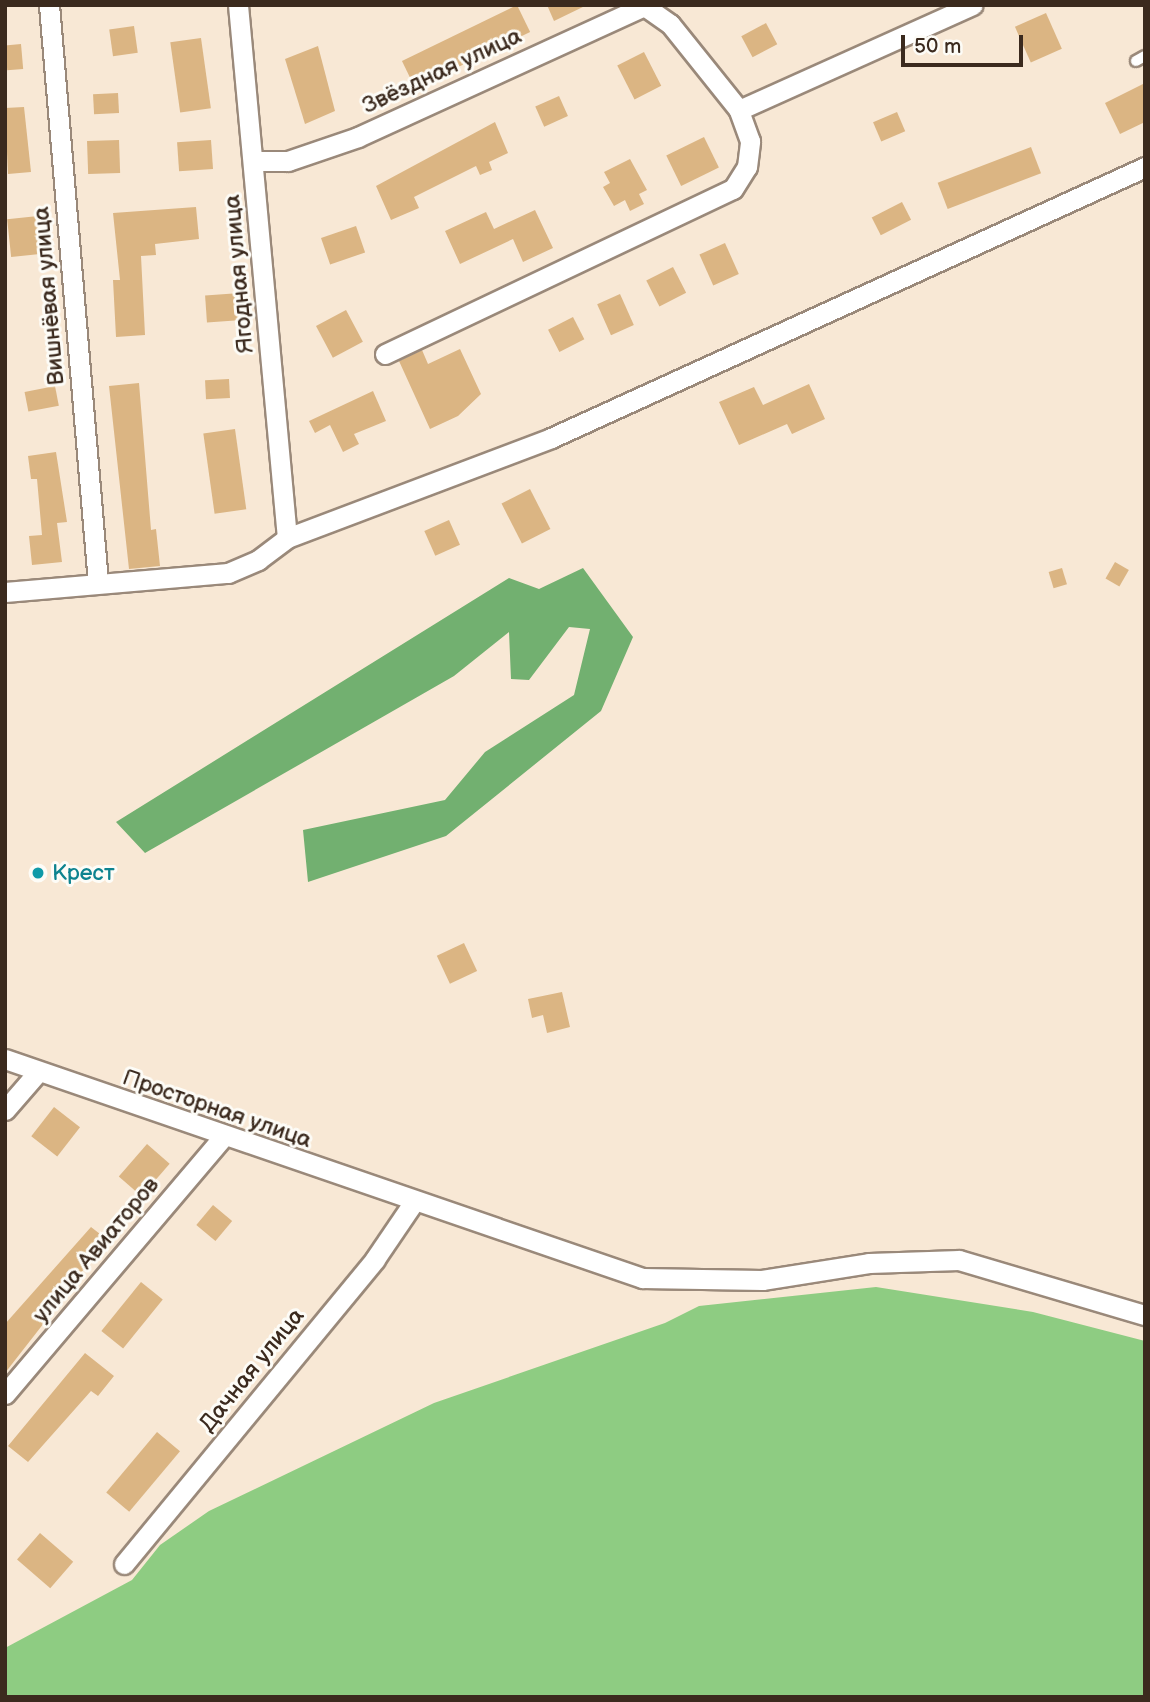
<!DOCTYPE html>
<meta charset="utf-8">
<style>
body{margin:0}
#map{position:relative;width:1150px;height:1702px;overflow:hidden;background:#f8e8d5;font-family:"Balsamiq Sans",sans-serif}
div>[style]{position:absolute}
.green>*{inset:0;background:#8ecc82}
.forest>*{inset:0;background:#72b070}
.building>*{inset:0;background:#dbb583;transform-origin:0 0}
.roads{filter:drop-shadow(2px 0 #9a897a) drop-shadow(-2px 0 #9a897a) drop-shadow(0 2px #9a897a) drop-shadow(0 -2px #9a897a)}
.service>*{height:10px;margin:-5px;padding:0 5px;transform-origin:5px;border-radius:5px;background:#fff}
.minor>*{height:19px;margin:-9.5px;padding:0 9.5px;transform-origin:9.5px;border-radius:9.5px;background:#fff}
.dots>*{width:19px;height:19px;translate:-50% -50%;box-sizing:border-box;border:4px solid #fdfcf7;border-radius:50%}
span{translate:-50% -50%;white-space:nowrap;text-align:center;line-height:1.15;-webkit-text-stroke:6px #fdfcf7;paint-order:stroke}
.street-label{font-size:23px;color:#3b2a1e}
.culture-label{font-size:23px;color:#0d838f}
.left{translate:0 -50%;text-align:left}
.frame{position:absolute;inset:0;border:7px solid #3b2a1e;pointer-events:none}
.scale{position:absolute;left:901px;top:35px;width:122px;height:32px;box-sizing:border-box;border:4px solid #3b2a1e;border-top:0;padding-left:9px;font-size:21px;line-height:24px;white-space:nowrap;color:#3b2a1e;-webkit-text-stroke:5px #fdfcf7;paint-order:stroke}
</style>
<div id="map">
<div class="green">
<i style="clip-path:polygon(876px 1287px,1033px 1312px,1145px 1341px,1145px 1697px,5px 1697px,5px 1648px,132px 1580px,160px 1545px,209px 1511px,434px 1403px,665px 1323px,699px 1306px)"></i>
</div>
<div class="forest">
<i style="clip-path:polygon(583px 568px,633px 637px,601px 711px,446px 836px,308px 882px,303px 830px,445px 800px,485px 752px,574px 695px,590px 629px,569px 627px,529px 680px,511px 679px,509px 632px,454px 676px,145px 853px,116px 822px,509px 578px,539px 589px)"></i>
</div>
<div class="building">
<i style="left:517px;top:5px;width:30px;height:128px;rotate:64deg"></i>
<i style="clip-path:polygon(547px 5px,587px 5px,554px 21px)"></i>
<i style="left:1046px;top:13px;width:39px;height:34px;rotate:66deg"></i>
<i style="left:766px;top:23px;width:24px;height:28px;rotate:62deg"></i>
<i style="left:134px;top:26px;width:27px;height:25px;rotate:82deg"></i>
<i style="left:201px;top:38px;width:71px;height:31px;rotate:82deg"></i>
<i style="left:21px;top:44px;width:25px;height:16px;rotate:85deg"></i>
<i style="clip-path:polygon(318px 46px,335px 111px,305px 124px,285px 59px)"></i>
<i style="left:644px;top:52px;width:38px;height:30px;rotate:63deg"></i>
<i style="clip-path:polygon(1145px 83px,1145px 122px,1120px 134px,1105px 103px)"></i>
<i style="left:118px;top:93px;width:20px;height:25px;rotate:87deg"></i>
<i style="left:559px;top:96px;width:22px;height:26px;rotate:66deg"></i>
<i style="clip-path:polygon(24px 107px,31px 172px,8px 174px,5px 108px)"></i>
<i style="left:897px;top:112px;width:21px;height:26px;rotate:67deg"></i>
<i style="clip-path:polygon(495px 122px,508px 153px,489px 162px,492px 170px,480px 175px,476px 166px,414px 197px,419px 208px,391px 220px,376px 186px)"></i>
<i style="left:704px;top:137px;width:34px;height:42px;rotate:64deg"></i>
<i style="left:119px;top:140px;width:33px;height:32px;rotate:88deg"></i>
<i style="left:211px;top:140px;width:29px;height:34px;rotate:86deg"></i>
<i style="left:1031px;top:147px;width:28px;height:100px;rotate:69deg"></i>
<i style="clip-path:polygon(630px 159px,647px 190px,639px 194px,644px 204px,630px 211px,625px 200px,614px 206px,603px 187px,610px 183px,604px 172px)"></i>
<i style="left:902px;top:202px;width:20px;height:34px;rotate:63deg"></i>
<i style="clip-path:polygon(196px 207px,199px 239px,155px 244px,156px 255px,141px 256px,145px 335px,116px 337px,113px 280px,120px 280px,113px 213px)"></i>
<i style="clip-path:polygon(535px 210px,553px 248px,523px 262px,513px 239px,460px 264px,445px 231px,486px 212px,494px 229px)"></i>
<i style="left:38px;top:216px;width:38px;height:31px;rotate:84deg"></i>
<i style="left:356px;top:226px;width:28px;height:37px;rotate:71deg"></i>
<i style="left:725px;top:243px;width:34px;height:28px;rotate:66deg"></i>
<i style="left:673px;top:267px;width:29px;height:30px;rotate:63deg"></i>
<i style="left:240px;top:293px;width:27px;height:35px;rotate:86deg"></i>
<i style="left:620px;top:294px;width:34px;height:25px;rotate:66deg"></i>
<i style="left:346px;top:310px;width:36px;height:34px;rotate:62deg"></i>
<i style="left:573px;top:317px;width:25px;height:28px;rotate:63deg"></i>
<i style="clip-path:polygon(460px 349px,481px 394px,458px 416px,430px 429px,399px 361px,422px 350px,428px 364px)"></i>
<i style="left:229px;top:379px;width:19px;height:24px;rotate:87deg"></i>
<i style="clip-path:polygon(139px 383px,151px 530px,156px 529px,160px 566px,129px 569px,109px 386px)"></i>
<i style="clip-path:polygon(809px 384px,825px 419px,792px 434px,787px 424px,739px 445px,719px 402px,754px 387px,763px 405px)"></i>
<i style="left:55px;top:386px;width:20px;height:31px;rotate:79deg"></i>
<i style="clip-path:polygon(373px 391px,386px 421px,354px 434px,359px 444px,343px 452px,330px 425px,315px 433px,309px 421px)"></i>
<i style="left:235px;top:429px;width:81px;height:32px;rotate:82deg"></i>
<i style="clip-path:polygon(56px 452px,67px 522px,57px 523px,62px 562px,32px 565px,29px 536px,42px 535px,37px 479px,31px 479px,28px 456px)"></i>
<i style="left:530px;top:489px;width:45px;height:32px;rotate:63deg"></i>
<i style="left:449px;top:520px;width:27px;height:27px;rotate:66deg"></i>
<i style="left:1115px;top:562px;width:16px;height:19px;rotate:30deg"></i>
<i style="left:1062px;top:568px;width:17px;height:14px;rotate:73deg"></i>
<i style="left:464px;top:943px;width:31px;height:30px;rotate:65deg"></i>
<i style="clip-path:polygon(562px 992px,570px 1027px,547px 1033px,543px 1015px,532px 1018px,528px 999px)"></i>
<i style="left:54px;top:1107px;width:33px;height:37px;rotate:38deg"></i>
<i style="left:147px;top:1144px;width:30px;height:43px;rotate:41deg"></i>
<i style="left:213px;top:1205px;width:25px;height:26px;rotate:40deg"></i>
<i style="clip-path:polygon(91px 1227px,109px 1241px,47px 1311px,51px 1314px,5px 1373px,5px 1324px)"></i>
<i style="left:141px;top:1282px;width:28px;height:63px;rotate:39deg"></i>
<i style="clip-path:polygon(85px 1353px,114px 1376px,98px 1396px,91px 1391px,28px 1462px,8px 1446px)"></i>
<i style="left:157px;top:1432px;width:30px;height:79px;rotate:40deg"></i>
<i style="left:40px;top:1533px;width:44px;height:35px;rotate:41deg"></i>
</div>
<div class="roads">
<div class="service">
<i style="left:1136px;top:61px;width:10px;rotate:-29deg"></i>
</div>
<div class="minor">
<i style="left:49px;top:5px;width:580px;rotate:85.15deg"></i>
<i style="left:238px;top:5px;width:535px;rotate:84.75deg"></i>
<i style="left:739px;top:110px;width:256px;rotate:-24.2deg"></i>
<i style="left:253px;top:161px;width:35px"></i>
<i style="left:288px;top:161px;width:74px;rotate:-18.9deg"></i>
<i style="left:358px;top:137px;width:317px;rotate:-24.6deg"></i>
<i style="left:385px;top:354px;width:385px;rotate:-25.4deg"></i>
<i style="left:733px;top:189px;width:26px;rotate:-58deg"></i>
<i style="left:747px;top:167px;width:26px;rotate:-83deg"></i>
<i style="left:750px;top:141px;width:33px;rotate:-110deg"></i>
<i style="left:739px;top:110px;width:110px;rotate:-128.7deg"></i>
<i style="left:670px;top:24px;width:33px;rotate:-145deg"></i>
<i style="left:5px;top:592px;width:224px;rotate:-4.9deg"></i>
<i style="left:228px;top:573px;width:33px;rotate:-23deg"></i>
<i style="left:258px;top:560px;width:36px;rotate:-37deg"></i>
<i style="left:287px;top:538px;width:282px;rotate:-20.7deg"></i>
<i style="left:551px;top:438px;width:653px;rotate:-24.52deg"></i>
<i style="left:5px;top:1059px;width:674px;rotate:18.97deg"></i>
<i style="left:642px;top:1278px;width:120px;rotate:1deg"></i>
<i style="left:762px;top:1280px;width:108px;rotate:-9deg"></i>
<i style="left:869px;top:1263px;width:90px;rotate:-1.9deg"></i>
<i style="left:959px;top:1260px;width:194px;rotate:16.5deg"></i>
<i style="left:5px;top:1110px;width:49px;rotate:-49.1deg"></i>
<i style="left:5px;top:1394px;width:337px;rotate:-49.7deg"></i>
<i style="left:124px;top:1564px;width:395px;rotate:-50.5deg"></i>
<i style="left:375px;top:1259px;width:68px;rotate:-55.8deg"></i>
</div>
</div>
<div class="dots">
<i style="left:38px;top:873px;background:#0f9aa8"></i>
</div>
<div class="street-label">
<span style="left:442px;top:71px;rotate:-25deg">Звёздная улица</span>
<span style="left:239px;top:274px;rotate:-95deg">Ягодная улица</span>
<span style="left:49px;top:296px;rotate:-95deg">Вишнёвая улица</span>
<span style="left:217px;top:1109px;rotate:19deg">Просторная улица</span>
<span style="left:96px;top:1250px;rotate:-50deg">улица Авиаторов</span>
<span style="left:252px;top:1370px;rotate:-51deg">Дачная улица</span>
</div>
<div class="culture-label">
<span class="left" style="left:52px;top:873px">Крест</span>
</div>
<div class="frame"></div>
<div class="scale">50 m</div>
</div>
